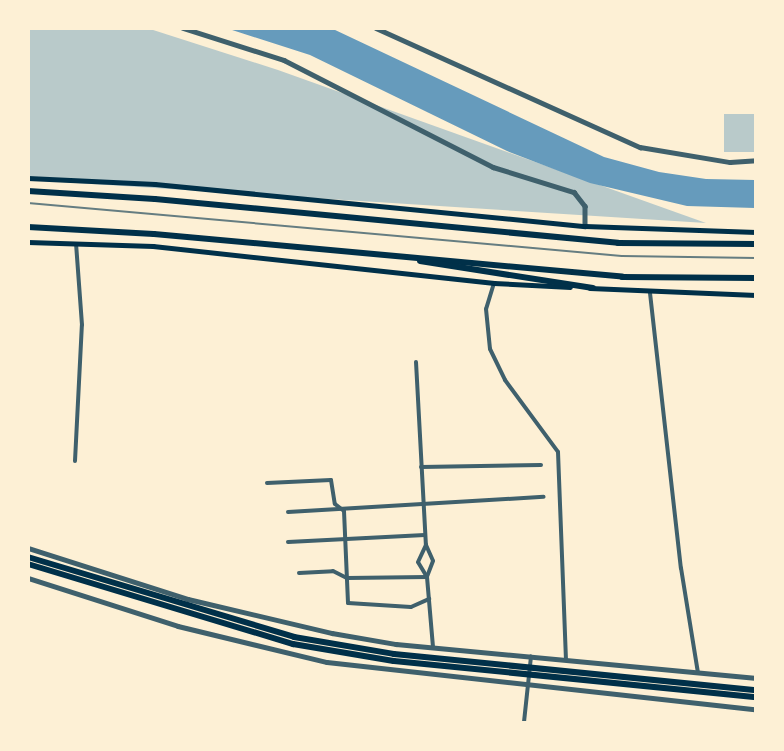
<!DOCTYPE html>
<style>
body{margin:0}
#map{position:relative;width:784px;height:751px;overflow:hidden;background:#fdf0d5;font-family:Karla,sans-serif}
div>[style]{position:absolute}
.green>*{inset:0;background:#b9caca;transform-origin:0 0}
.water>*{inset:0;background:#669bbc}
.minor>*{height:4px;margin:-2px;padding:0 2px;transform-origin:2px;border-radius:2px;background:#3f606c}
.tertiary>*{height:4.5px;margin:-2.25px;padding:0 2.25px;transform-origin:2.25px;border-radius:2.25px;background:#3f606c}
.secondary>*{height:4.5px;margin:-2.25px;padding:0 2.25px;transform-origin:2.25px;border-radius:2.25px;background:#003049}
.trunk>*{height:6px;margin:-3px;padding:0 3px;transform-origin:3px;border-radius:3px;background:#003049}
.motorway>*{height:6px;margin:-3px;padding:0 3px;transform-origin:3px;border-radius:3px;background:#003049}
.rail>*{height:2px;margin:-1px;padding:0 1px;transform-origin:1px;border-radius:1px;background:#657d81}
span{translate:-50% -50%;white-space:nowrap;text-align:center;line-height:1.15;-webkit-text-stroke:6px #fdf0d5;paint-order:stroke}
.frame{position:absolute;inset:0;border:30px solid #fdf0d5;pointer-events:none}
</style>
<div id="map">
<div class="green">
<i style="clip-path:polygon(28px 29px,150px 29px,278px 70px,706px 223px,29px 180px)"></i>
<i style="left:755px;top:114px;width:38px;height:31px;rotate:90deg"></i>
</div>
<div class="water">
<i style="clip-path:polygon(229px 29px,333px 29px,604px 157px,659px 172px,706px 179px,755px 180px,755px 208px,687px 206px,590px 183px,507px 151px,310px 55px)"></i>
</div>
<div class="minor">
<i style="left:494px;top:283px;width:27px;rotate:107deg"></i>
<i style="left:486px;top:309px;width:40px;rotate:84.3deg"></i>
<i style="left:490px;top:349px;width:34px;rotate:64deg"></i>
<i style="left:505px;top:380px;width:89px;rotate:53.6deg"></i>
<i style="left:558px;top:452px;width:207px;rotate:87.8deg"></i>
<i style="left:650px;top:293px;width:277px;rotate:83.6deg"></i>
<i style="left:681px;top:568px;width:106px;rotate:80.8deg"></i>
<i style="left:416px;top:362px;width:183px;rotate:86.9deg"></i>
<i style="left:75px;top:461px;width:136px;rotate:-87.1deg"></i>
<i style="left:82px;top:325px;width:81px;rotate:-94.2deg"></i>
<i style="left:421px;top:467px;width:120px;rotate:-1deg"></i>
<i style="left:267px;top:483px;width:64px;rotate:-2.7deg"></i>
<i style="left:331px;top:480px;width:24px;rotate:81deg"></i>
<i style="left:335px;top:504px;width:11px;rotate:38deg"></i>
<i style="left:344px;top:511px;width:92px;rotate:87.5deg"></i>
<i style="left:348px;top:603px;width:63px;rotate:3.6deg"></i>
<i style="left:411px;top:607px;width:20px;rotate:-24deg"></i>
<i style="left:288px;top:512px;width:256px;rotate:-3.4deg"></i>
<i style="left:288px;top:542px;width:137px;rotate:-2.9deg"></i>
<i style="left:299px;top:573px;width:34px;rotate:-3deg"></i>
<i style="left:333px;top:571px;width:16px;rotate:27deg"></i>
<i style="left:347px;top:578px;width:80px;rotate:-0.7deg"></i>
<i style="left:427px;top:577px;width:17px;rotate:-121deg"></i>
<i style="left:418px;top:562px;width:19px;rotate:-65deg"></i>
<i style="left:426px;top:545px;width:17px;rotate:66deg"></i>
<i style="left:433px;top:561px;width:17px;rotate:111deg"></i>
<i style="left:427px;top:577px;width:70px;rotate:85.1deg"></i>
<i style="left:524px;top:722px;width:66px;rotate:-83.9deg"></i>
</div>
<div class="tertiary">
<i style="left:183px;top:28px;width:106px;rotate:17.6deg"></i>
<i style="left:284px;top:60px;width:235px;rotate:27.1deg"></i>
<i style="left:493px;top:167px;width:85px;rotate:17.2deg"></i>
<i style="left:574px;top:192px;width:18px;rotate:52deg"></i>
<i style="left:585px;top:206px;width:20px;rotate:90deg"></i>
<i style="left:376px;top:28px;width:290px;rotate:24.3deg"></i>
<i style="left:640px;top:147px;width:91px;rotate:9.5deg"></i>
<i style="left:730px;top:162px;width:26px;rotate:-4deg"></i>
<i style="left:28px;top:548px;width:168px;rotate:17.7deg"></i>
<i style="left:188px;top:599px;width:148px;rotate:13.3deg"></i>
<i style="left:332px;top:633px;width:65px;rotate:9.8deg"></i>
<i style="left:396px;top:644px;width:362px;rotate:5.4deg"></i>
<i style="left:28px;top:578px;width:157px;rotate:17.7deg"></i>
<i style="left:178px;top:626px;width:153px;rotate:13.6deg"></i>
<i style="left:327px;top:662px;width:432px;rotate:6.3deg"></i>
</div>
<div class="secondary">
<i style="left:28px;top:178px;width:127px;rotate:2.7deg"></i>
<i style="left:155px;top:184px;width:432px;rotate:5.6deg"></i>
<i style="left:585px;top:226px;width:171px;rotate:2deg"></i>
<i style="left:28px;top:242px;width:125px;rotate:1.8deg"></i>
<i style="left:153px;top:246px;width:343px;rotate:6.2deg"></i>
<i style="left:494px;top:283px;width:76px;rotate:3deg"></i>
<i style="left:590px;top:288px;width:166px;rotate:2.4deg"></i>
</div>
<div class="trunk">
<i style="left:28px;top:557px;width:278px;rotate:16.7deg"></i>
<i style="left:294px;top:637px;width:101px;rotate:9.6deg"></i>
<i style="left:394px;top:654px;width:364px;rotate:5.7deg"></i>
<i style="left:28px;top:564px;width:277px;rotate:16.8deg"></i>
<i style="left:293px;top:644px;width:102px;rotate:9.6deg"></i>
<i style="left:394px;top:661px;width:364px;rotate:5.7deg"></i>
</div>
<div class="motorway">
<i style="left:28px;top:191px;width:127px;rotate:3.6deg"></i>
<i style="left:155px;top:199px;width:465px;rotate:5.4deg"></i>
<i style="left:618px;top:243px;width:138px;rotate:0.4deg"></i>
<i style="left:28px;top:227px;width:126px;rotate:3.2deg"></i>
<i style="left:154px;top:234px;width:470px;rotate:5.2deg"></i>
<i style="left:622px;top:277px;width:134px;rotate:0.4deg"></i>
<i style="left:420px;top:261px;width:175px;rotate:8.9deg"></i>
</div>
<div class="rail">
<i style="left:28px;top:203px;width:596px;rotate:5.1deg"></i>
<i style="left:622px;top:256px;width:134px;rotate:0.9deg"></i>
</div>
<div class="frame"></div>
</div>
